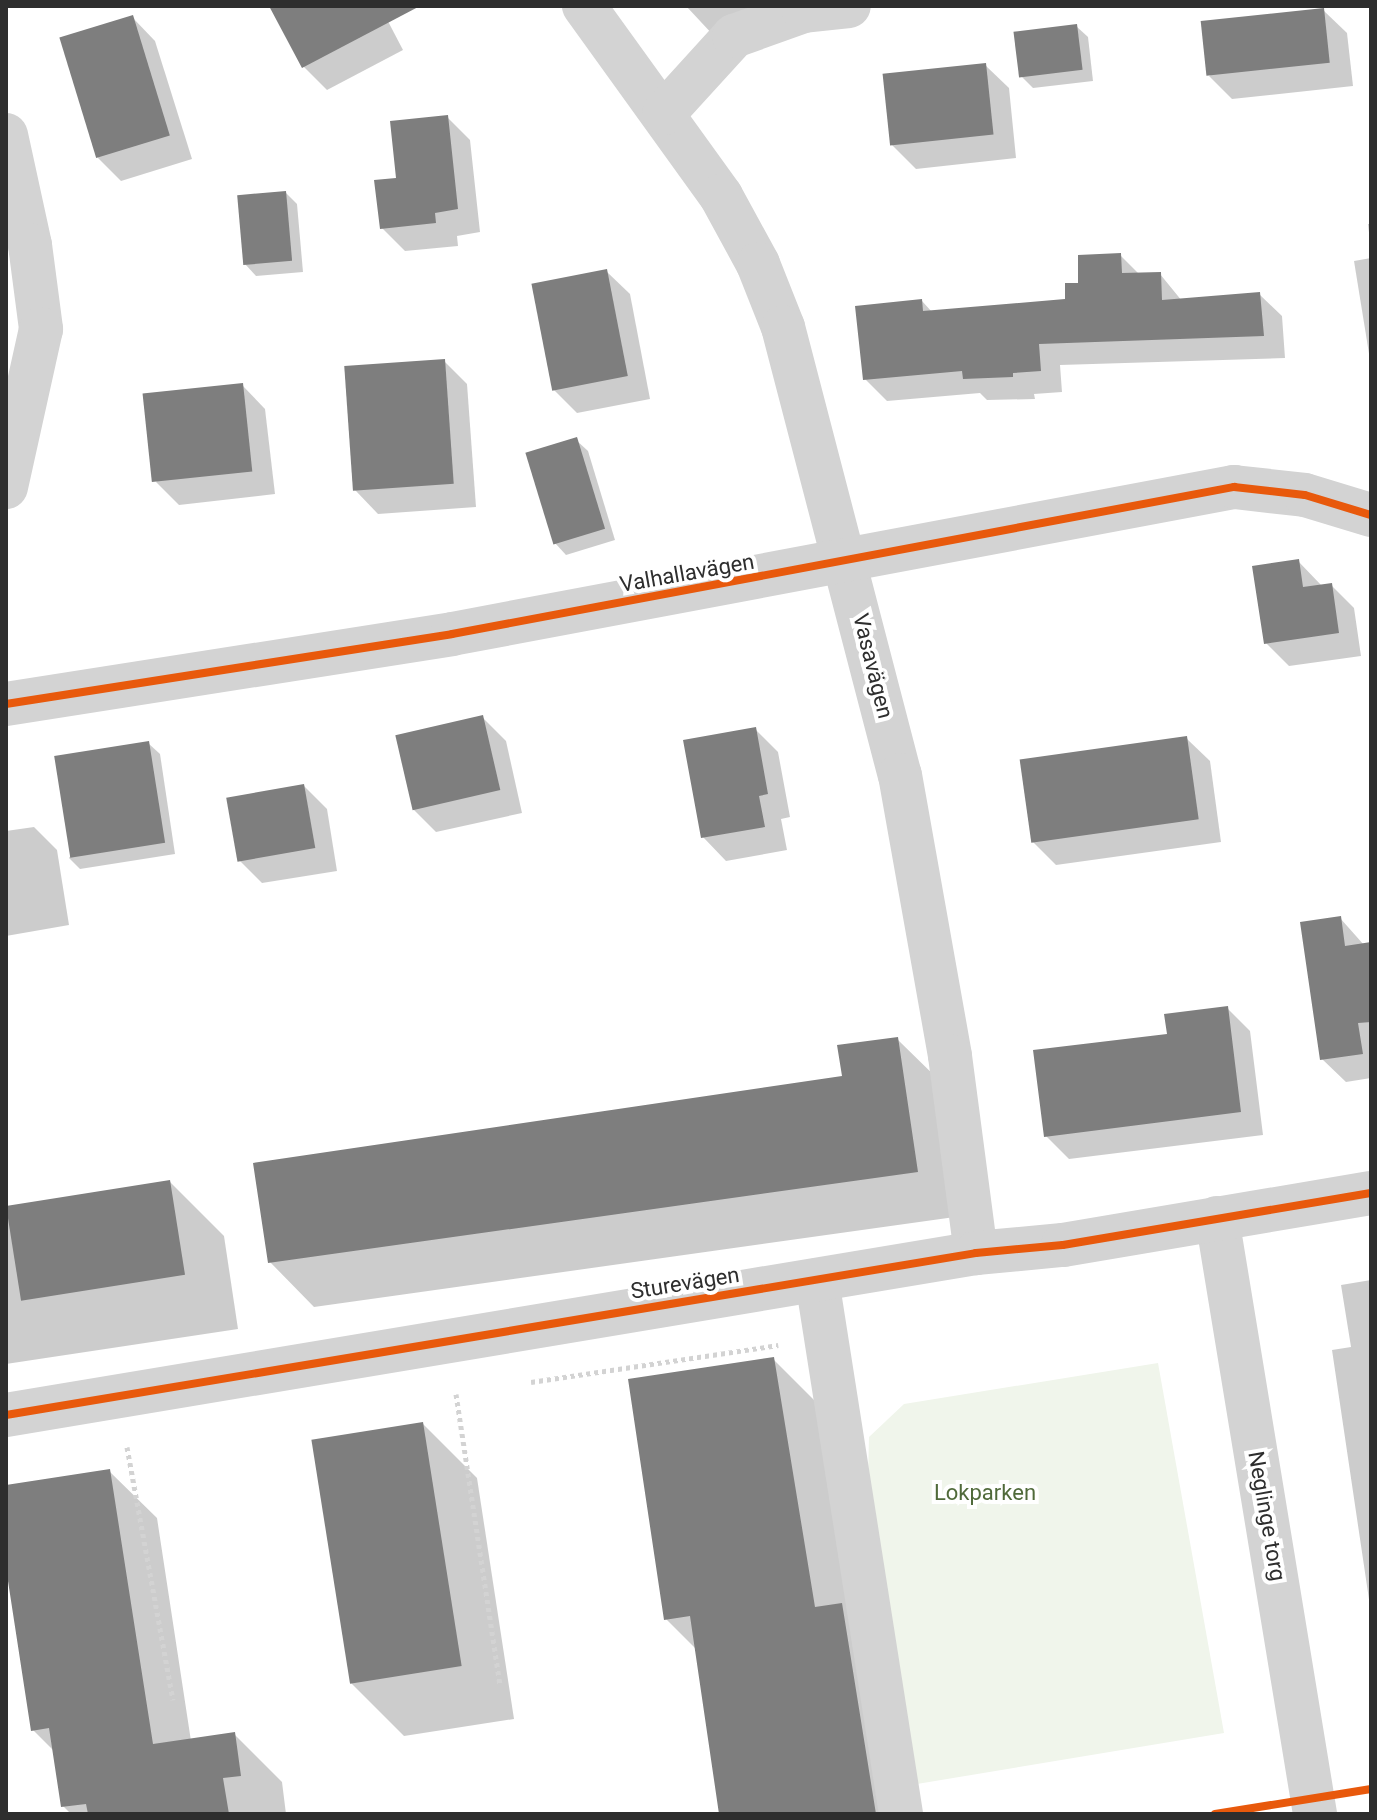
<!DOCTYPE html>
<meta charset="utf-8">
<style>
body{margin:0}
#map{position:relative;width:1377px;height:1820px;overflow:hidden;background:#fff;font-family:Roboto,sans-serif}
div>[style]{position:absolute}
.green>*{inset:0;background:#f0f5eb}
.shadow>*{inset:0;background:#0003}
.building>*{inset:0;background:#7e7e7e;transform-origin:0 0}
.path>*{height:5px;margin-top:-2.5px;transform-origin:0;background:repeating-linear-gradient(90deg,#d3d3d3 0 4px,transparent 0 8px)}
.minor>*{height:44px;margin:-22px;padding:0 22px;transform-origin:22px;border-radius:22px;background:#d3d3d3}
.cycleway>*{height:8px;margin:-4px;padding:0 4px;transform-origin:4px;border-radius:4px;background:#e8590c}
span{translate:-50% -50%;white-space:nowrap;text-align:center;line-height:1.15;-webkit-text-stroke:8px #fff;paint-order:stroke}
.street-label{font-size:22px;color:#2e2e2e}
.park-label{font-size:22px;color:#506a3a}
.frame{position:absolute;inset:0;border:8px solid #2e2e2e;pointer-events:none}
</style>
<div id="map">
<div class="green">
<i style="clip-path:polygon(1158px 1363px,1224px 1733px,911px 1785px,868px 1479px,869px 1437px,904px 1404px)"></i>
</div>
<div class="shadow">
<i style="clip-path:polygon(271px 6px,380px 6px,403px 50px,327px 90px,304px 67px)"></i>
<i style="clip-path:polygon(686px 6px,757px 6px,715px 37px)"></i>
<i style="clip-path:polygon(1323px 10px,1347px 33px,1353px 86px,1232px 99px,1209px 76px)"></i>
<i style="clip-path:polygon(132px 17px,155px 41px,192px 159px,121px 181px,98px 158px)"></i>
<i style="clip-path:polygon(1076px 26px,1088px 37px,1093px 81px,1033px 88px,1022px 77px)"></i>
<i style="clip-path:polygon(985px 65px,1009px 88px,1016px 158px,916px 169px,892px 145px)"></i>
<i style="clip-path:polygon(447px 117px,470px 140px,480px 232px,457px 236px,458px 246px,405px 251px,382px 228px,398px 180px)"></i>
<i style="clip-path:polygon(286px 193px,297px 204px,303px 272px,256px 276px,245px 264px)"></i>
<i style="clip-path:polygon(1368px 224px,1371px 224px,1371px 250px)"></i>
<i style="clip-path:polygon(1120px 255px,1140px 275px,1160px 274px,1182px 301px,1259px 294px,1282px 316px,1285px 358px,1060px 365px,1062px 392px,1034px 394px,1035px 399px,987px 400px,980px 393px,887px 401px,865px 379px,922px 301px,932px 312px,1068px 301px)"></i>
<i style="clip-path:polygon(1371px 258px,1371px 366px,1354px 261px)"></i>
<i style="clip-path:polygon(606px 271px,630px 294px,650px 399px,577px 413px,554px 390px)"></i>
<i style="clip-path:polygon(444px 361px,467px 384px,476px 507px,378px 514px,355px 490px)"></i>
<i style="clip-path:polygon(242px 385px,265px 409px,275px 494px,179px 505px,156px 482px)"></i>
<i style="clip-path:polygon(576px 440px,588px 451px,615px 540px,566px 555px,555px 543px)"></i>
<i style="clip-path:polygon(1298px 561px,1322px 586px,1331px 585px,1354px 608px,1361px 656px,1289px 666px,1266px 643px)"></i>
<i style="clip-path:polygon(483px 718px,506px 741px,522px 813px,436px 832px,413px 809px)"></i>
<i style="clip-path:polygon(755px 729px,778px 752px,790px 817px,781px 819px,787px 850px,726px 861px,703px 837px)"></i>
<i style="clip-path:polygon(1186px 738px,1210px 761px,1221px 842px,1056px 865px,1033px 842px)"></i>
<i style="clip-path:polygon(148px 743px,160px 754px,175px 854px,80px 869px,69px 858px)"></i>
<i style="clip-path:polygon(304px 786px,327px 809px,337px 871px,262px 883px,239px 860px)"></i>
<i style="clip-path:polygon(34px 827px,57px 850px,69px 925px,6px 936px,6px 831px)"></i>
<i style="clip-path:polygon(1340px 918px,1364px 945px,1371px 944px,1371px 1078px,1346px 1082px,1322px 1059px)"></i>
<i style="clip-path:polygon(1227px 1008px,1250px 1031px,1263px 1135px,1069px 1159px,1046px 1136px,1169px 1036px)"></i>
<i style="clip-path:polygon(897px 1039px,942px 1083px,962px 1216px,314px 1307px,270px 1262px,844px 1077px)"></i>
<i style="clip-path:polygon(170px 1182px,224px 1236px,238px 1329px,6px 1364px,6px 1207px)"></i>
<i style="clip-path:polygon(1371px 1280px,1371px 1613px,1332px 1350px,1351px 1347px,1341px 1285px)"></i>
<i style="clip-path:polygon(773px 1359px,818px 1404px,911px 1814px,721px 1814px,697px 1650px,666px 1619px)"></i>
<i style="clip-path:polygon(423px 1424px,477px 1478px,514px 1719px,404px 1736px,350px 1682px)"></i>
<i style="clip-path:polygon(109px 1471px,157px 1518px,191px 1741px,234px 1734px,282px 1782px,286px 1814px,71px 1814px,63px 1806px,55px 1752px,33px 1730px,6px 1555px,6px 1487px)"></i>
</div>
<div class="building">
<i style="clip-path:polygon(269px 6px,420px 6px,302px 68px)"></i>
<i style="left:1324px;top:8px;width:55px;height:124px;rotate:84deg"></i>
<i style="left:133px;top:15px;width:126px;height:77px;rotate:73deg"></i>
<i style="left:1077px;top:24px;width:46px;height:64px;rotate:83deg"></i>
<i style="left:986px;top:63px;width:72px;height:104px;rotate:84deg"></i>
<i style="clip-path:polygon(448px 115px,458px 209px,435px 213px,436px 223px,380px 229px,374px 180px,396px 178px,390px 121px)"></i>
<i style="left:286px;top:191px;width:70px;height:49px;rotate:85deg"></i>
<i style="clip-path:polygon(1121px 253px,1122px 273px,1161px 272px,1162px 300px,1260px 292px,1264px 336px,1039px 344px,1041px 371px,1013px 373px,1013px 377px,963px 379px,962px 371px,863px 380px,855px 306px,922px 299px,923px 311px,1065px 299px,1065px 283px,1078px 283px,1078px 255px)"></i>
<i style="left:607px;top:269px;width:109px;height:77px;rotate:79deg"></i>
<i style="left:445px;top:359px;width:125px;height:101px;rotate:86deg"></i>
<i style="left:243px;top:383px;width:89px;height:101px;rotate:84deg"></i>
<i style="left:577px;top:437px;width:96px;height:54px;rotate:73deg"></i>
<i style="clip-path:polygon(1299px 559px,1303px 587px,1332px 583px,1339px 633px,1264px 644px,1252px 566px)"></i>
<i style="left:483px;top:715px;width:77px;height:90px;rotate:77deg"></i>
<i style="clip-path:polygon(756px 727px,768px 794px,759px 796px,765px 827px,701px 838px,683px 740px)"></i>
<i style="left:1187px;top:736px;width:84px;height:169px;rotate:82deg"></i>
<i style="left:149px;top:741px;width:103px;height:96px;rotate:81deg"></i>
<i style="left:304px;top:784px;width:65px;height:79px;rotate:80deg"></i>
<i style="clip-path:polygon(1341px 916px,1345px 946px,1371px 942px,1371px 1022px,1358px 1023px,1363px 1054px,1320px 1060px,1300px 922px)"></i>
<i style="clip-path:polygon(1228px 1006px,1241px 1112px,1044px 1137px,1033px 1050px,1167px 1034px,1164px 1014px)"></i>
<i style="clip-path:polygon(898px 1037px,918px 1172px,268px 1263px,253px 1163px,842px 1076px,837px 1045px)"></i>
<i style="left:170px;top:1180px;width:96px;height:166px;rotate:81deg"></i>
<i style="clip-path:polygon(774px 1357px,815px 1607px,842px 1603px,876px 1814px,719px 1814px,690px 1616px,664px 1620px,628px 1379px)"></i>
<i style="left:423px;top:1422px;width:247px;height:113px;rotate:81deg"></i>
<i style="clip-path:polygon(110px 1469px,153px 1744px,235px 1732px,241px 1776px,223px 1778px,229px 1814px,88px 1814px,86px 1804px,61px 1807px,49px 1728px,31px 1731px,6px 1568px,6px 1485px)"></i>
</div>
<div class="path">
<i style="left:531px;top:1382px;width:250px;rotate:-8.5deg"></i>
<i style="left:456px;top:1394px;width:294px;rotate:81.4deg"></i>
<i style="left:127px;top:1447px;width:257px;rotate:79.7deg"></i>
</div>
<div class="minor">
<i style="left:584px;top:6px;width:234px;rotate:54.2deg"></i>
<i style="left:721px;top:196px;width:77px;rotate:61.4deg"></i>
<i style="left:758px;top:264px;width:68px;rotate:68.4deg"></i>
<i style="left:783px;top:327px;width:463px;rotate:75.4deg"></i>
<i style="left:900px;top:775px;width:285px;rotate:79.9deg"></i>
<i style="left:950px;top:1056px;width:199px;rotate:82.5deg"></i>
<i style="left:664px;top:113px;width:104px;rotate:-47.7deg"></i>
<i style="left:734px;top:36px;width:74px;rotate:-19.7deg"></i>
<i style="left:804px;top:11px;width:45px;rotate:-6.3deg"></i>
<i style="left:6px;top:135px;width:113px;rotate:77.7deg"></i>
<i style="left:30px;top:245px;width:85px;rotate:82.5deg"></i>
<i style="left:41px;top:329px;width:162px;rotate:102.5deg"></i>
<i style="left:6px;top:704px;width:451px;rotate:-8.9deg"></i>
<i style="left:452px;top:634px;width:796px;rotate:-10.65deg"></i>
<i style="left:1234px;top:487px;width:71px;rotate:6.4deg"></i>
<i style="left:1305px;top:495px;width:69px;rotate:16.9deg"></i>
<i style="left:1217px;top:1218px;width:604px;rotate:80.66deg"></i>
<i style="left:817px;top:1280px;width:541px;rotate:81.06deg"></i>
<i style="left:6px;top:1415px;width:983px;rotate:-9.48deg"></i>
<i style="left:976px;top:1253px;width:87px;rotate:-5.3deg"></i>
<i style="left:1063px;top:1245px;width:312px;rotate:-9.6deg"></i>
</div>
<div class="cycleway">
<i style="left:6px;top:704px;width:451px;rotate:-8.9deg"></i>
<i style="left:452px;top:634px;width:796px;rotate:-10.65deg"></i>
<i style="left:1234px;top:487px;width:71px;rotate:6.4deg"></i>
<i style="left:1305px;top:495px;width:69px;rotate:16.9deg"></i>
<i style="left:6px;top:1415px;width:983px;rotate:-9.48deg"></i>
<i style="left:976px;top:1253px;width:87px;rotate:-5.3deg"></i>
<i style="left:1063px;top:1245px;width:312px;rotate:-9.6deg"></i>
<i style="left:1215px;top:1814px;width:158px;rotate:-9.1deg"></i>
</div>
<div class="street-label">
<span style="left:687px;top:573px;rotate:-10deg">Valhallavägen</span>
<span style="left:873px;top:666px;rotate:76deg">Vasavägen</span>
<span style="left:685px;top:1283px;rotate:-9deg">Sturevägen</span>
<span style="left:1267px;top:1516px;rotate:80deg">Neglinge torg</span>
</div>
<div class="park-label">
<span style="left:985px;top:1493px">Lokparken</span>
</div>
<div class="frame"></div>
</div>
